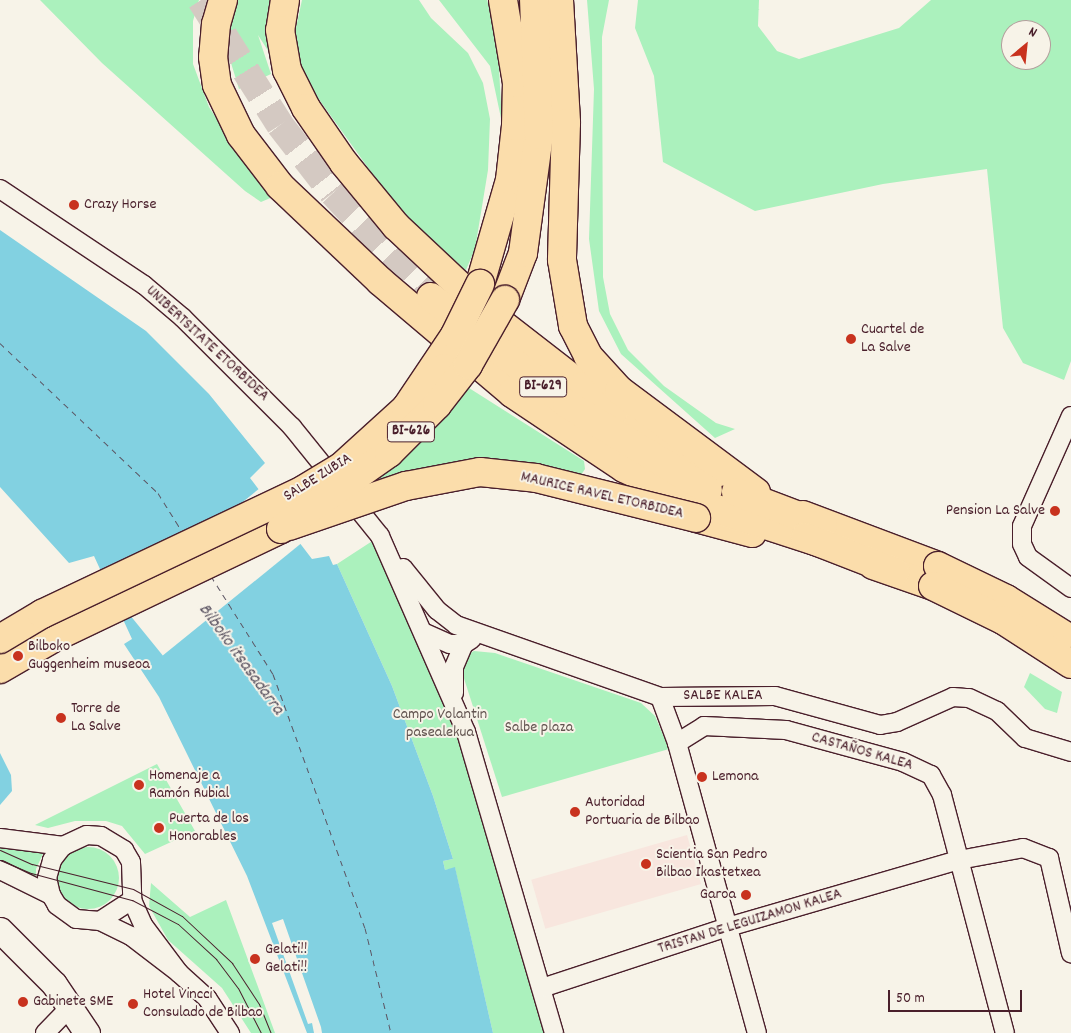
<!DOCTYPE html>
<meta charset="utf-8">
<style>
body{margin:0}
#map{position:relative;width:1071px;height:1033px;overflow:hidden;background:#f7f3e8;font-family:Dekko,sans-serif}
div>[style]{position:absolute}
.built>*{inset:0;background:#f8e6de;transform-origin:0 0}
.green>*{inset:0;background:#abf1bd}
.round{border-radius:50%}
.water>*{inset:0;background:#82d1e1}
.pier>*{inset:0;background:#f7f3e8;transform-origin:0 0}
.ferry>*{height:1px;margin-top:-0.5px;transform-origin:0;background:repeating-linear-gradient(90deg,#5b5462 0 6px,transparent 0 11px)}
.highway-tunnel>*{height:28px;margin-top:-14px;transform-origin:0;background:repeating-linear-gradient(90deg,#d4c9c2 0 28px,transparent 0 42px)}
.roads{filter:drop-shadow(1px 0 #4a1f2b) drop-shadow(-1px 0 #4a1f2b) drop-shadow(0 1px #4a1f2b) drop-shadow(0 -1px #4a1f2b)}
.street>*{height:18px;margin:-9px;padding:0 9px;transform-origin:9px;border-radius:9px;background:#f7f3e8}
.secondary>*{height:25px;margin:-12.5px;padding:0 12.5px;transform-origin:12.5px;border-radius:12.5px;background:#f7f3e8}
.primary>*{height:28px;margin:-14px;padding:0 14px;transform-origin:14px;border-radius:14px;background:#fbddab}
.highway>*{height:28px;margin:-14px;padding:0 14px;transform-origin:14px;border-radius:14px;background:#fbddab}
.tram>*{height:1px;margin:-0.5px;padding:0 0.5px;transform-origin:0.5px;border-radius:0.5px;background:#4a1f2b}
.bridges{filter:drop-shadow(1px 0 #4a1f2b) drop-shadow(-1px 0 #4a1f2b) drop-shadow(0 1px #4a1f2b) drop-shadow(0 -1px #4a1f2b)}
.primary-bridge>*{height:28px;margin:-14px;padding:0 14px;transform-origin:14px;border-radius:14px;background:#fbddab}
.highway-bridge>*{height:28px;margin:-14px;padding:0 14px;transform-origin:14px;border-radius:14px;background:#fbddab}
.dots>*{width:14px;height:14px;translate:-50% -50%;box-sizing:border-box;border:2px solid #f7f3e8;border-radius:50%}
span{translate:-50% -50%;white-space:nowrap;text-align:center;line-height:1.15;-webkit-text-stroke:4px #f7f3e8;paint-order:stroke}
.shield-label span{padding:1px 4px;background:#f7f3e8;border:1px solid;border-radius:4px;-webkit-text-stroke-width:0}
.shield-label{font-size:15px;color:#4a1f2b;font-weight:700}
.poi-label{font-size:16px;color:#4a1f2b}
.left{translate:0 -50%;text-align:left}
.right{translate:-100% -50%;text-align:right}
.street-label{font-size:16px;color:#4a1f2b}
.park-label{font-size:16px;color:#625450}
.water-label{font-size:18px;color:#5b5462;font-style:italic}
.north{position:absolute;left:1001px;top:20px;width:50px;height:50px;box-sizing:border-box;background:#f7f3e8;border:1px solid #b29e9c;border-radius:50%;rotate:28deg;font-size:14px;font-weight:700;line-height:20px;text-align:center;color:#4a1f2b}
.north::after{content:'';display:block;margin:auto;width:18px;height:22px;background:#c8321e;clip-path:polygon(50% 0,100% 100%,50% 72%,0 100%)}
.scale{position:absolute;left:888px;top:990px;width:134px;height:22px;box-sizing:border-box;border:2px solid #4a1f2b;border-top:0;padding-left:6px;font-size:15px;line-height:18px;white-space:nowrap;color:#4a1f2b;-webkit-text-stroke:4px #f7f3e8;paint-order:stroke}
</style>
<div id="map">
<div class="built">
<i style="left:687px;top:835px;width:51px;height:162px;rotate:74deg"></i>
</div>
<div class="green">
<i style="clip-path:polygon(40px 0,199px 0,193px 21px,193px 64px,209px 107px,237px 150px,275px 196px,261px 202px,245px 191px,102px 63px)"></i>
<i style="clip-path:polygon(234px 0,276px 0,279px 68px,258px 35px,271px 74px,239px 89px,227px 50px,229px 89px,223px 34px)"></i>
<i style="clip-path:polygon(302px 0,419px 0,431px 18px,468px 53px,483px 83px,490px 119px,488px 170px,475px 249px,462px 279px,379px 183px,300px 73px,295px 32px)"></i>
<i style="clip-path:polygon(439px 0,487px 0,497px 32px,502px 123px,490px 66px)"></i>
<i style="clip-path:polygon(587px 0,609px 0,602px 37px,603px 277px,610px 314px,628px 350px,664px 386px,716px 423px,735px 429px,715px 438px,621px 354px,599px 311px,589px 239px,594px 89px)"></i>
<i style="clip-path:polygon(evenodd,638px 0,759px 0,758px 26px,777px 51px,799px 59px,899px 28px,931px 0,1071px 0,1071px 361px,1064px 380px,1023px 363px,1003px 328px,987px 169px,883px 184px,755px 211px,663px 162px,654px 76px,635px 28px,638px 0,1011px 30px,1041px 30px,1041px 60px,1011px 60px,1011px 30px)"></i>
<i style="clip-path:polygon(469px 388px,584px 461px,585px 469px,579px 478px,359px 489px,391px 470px)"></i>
<i style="clip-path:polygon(380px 536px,470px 717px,553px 1033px,493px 1033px,455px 868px,445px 870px,443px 861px,453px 859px,433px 796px,392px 686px,337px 564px)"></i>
<i style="clip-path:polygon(474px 651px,495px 653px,641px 703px,655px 716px,669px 749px,502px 797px,460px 666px,465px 656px)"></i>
<i style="clip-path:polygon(1030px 673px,1062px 692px,1057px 713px,1045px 709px,1024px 687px)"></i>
<i style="clip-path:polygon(157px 764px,195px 831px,145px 854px,122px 826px,106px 821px,75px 821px,48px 828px,35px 825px)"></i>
<i style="clip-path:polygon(0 838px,47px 845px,36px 869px,36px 888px,0 870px)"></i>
<i class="round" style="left:57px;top:847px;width:62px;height:62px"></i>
<i style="clip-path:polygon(151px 883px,190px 917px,226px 900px,275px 1033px,251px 1033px,222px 988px,168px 940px,149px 906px)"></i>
</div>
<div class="water">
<i style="clip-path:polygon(0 230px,146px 331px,209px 394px,265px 463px,250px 478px,312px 559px,329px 556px,333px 565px,337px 564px,392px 686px,433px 796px,453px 859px,443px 861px,445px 870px,455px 867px,493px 1033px,307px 1033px,247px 876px,159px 697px,124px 644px,132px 639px,94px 556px,69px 563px,0 487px)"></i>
<i style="clip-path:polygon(0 753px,11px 775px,12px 791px,0 805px)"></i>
</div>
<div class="pier">
<i style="left:260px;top:488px;width:69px;height:181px;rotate:51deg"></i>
<i style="clip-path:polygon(283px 919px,321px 1027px,322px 1033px,314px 1033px,312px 1023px,308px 1024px,272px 923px)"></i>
</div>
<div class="ferry">
<i style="left:0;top:343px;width:218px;rotate:43.5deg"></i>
<i style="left:158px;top:493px;width:47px;rotate:58deg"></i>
<i style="left:211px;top:576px;width:116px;rotate:57.7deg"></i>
<i style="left:273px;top:674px;width:270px;rotate:70.1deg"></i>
<i style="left:365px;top:928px;width:108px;rotate:76.1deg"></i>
</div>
<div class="highway-tunnel">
<i style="left:201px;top:0;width:148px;rotate:57.7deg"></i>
<i style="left:280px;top:125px;width:86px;rotate:52.1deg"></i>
<i style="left:333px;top:193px;width:143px;rotate:46.7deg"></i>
</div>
<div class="roads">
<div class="street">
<i style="left:0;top:189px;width:173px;rotate:33.7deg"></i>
<i style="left:144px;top:285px;width:51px;rotate:40.2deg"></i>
<i style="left:183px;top:318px;width:154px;rotate:45deg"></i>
<i style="left:292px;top:427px;width:140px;rotate:51.1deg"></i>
<i style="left:380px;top:536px;width:214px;rotate:66.3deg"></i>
<i style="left:466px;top:732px;width:314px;rotate:73.7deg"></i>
<i style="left:1071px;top:416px;width:120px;rotate:114deg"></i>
<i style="left:1022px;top:526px;width:18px;rotate:90deg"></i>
<i style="left:1022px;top:544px;width:14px;rotate:65deg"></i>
<i style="left:1028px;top:557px;width:53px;rotate:35.8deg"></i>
<i style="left:403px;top:568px;width:54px;rotate:51deg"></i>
<i style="left:437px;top:610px;width:24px;rotate:38deg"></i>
<i style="left:456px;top:625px;width:216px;rotate:19.4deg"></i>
<i style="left:660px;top:697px;width:115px;rotate:-0.5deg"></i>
<i style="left:775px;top:696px;width:109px;rotate:15.4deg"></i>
<i style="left:880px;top:725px;width:17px;rotate:-10deg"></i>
<i style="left:897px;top:722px;width:61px;rotate:-24.1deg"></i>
<i style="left:953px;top:697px;width:16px;rotate:4deg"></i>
<i style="left:969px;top:698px;width:31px;rotate:25deg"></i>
<i style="left:997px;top:711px;width:39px;rotate:44deg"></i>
<i style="left:1025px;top:738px;width:48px;rotate:16.9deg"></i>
<i style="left:425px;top:633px;width:27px;rotate:24deg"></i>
<i style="left:450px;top:644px;width:14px"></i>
<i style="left:464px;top:644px;width:9px;rotate:-32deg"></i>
<i style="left:454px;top:693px;width:26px;rotate:-90deg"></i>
<i style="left:454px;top:667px;width:25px;rotate:-67deg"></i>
<i style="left:660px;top:697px;width:49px;rotate:69.7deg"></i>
<i style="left:677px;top:743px;width:301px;rotate:74.6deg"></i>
<i style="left:677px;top:743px;width:32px;rotate:-32deg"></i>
<i style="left:704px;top:726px;width:82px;rotate:2.8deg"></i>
<i style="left:786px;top:730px;width:121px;rotate:15.3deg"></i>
<i style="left:903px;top:762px;width:31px;rotate:25deg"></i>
<i style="left:931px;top:775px;width:23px;rotate:61deg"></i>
<i style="left:942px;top:795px;width:246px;rotate:75.2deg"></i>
<i style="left:0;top:838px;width:64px;rotate:7.2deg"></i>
<i style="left:0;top:870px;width:57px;rotate:26.1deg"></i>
<i style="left:132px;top:900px;width:38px;rotate:147deg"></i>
<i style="left:100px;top:921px;width:24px;rotate:-175deg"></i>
<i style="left:76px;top:919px;width:24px;rotate:-144deg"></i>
<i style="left:57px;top:905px;width:12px;rotate:-121deg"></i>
<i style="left:51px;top:895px;width:17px;rotate:-103deg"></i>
<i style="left:47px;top:878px;width:19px;rotate:-74deg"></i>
<i style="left:52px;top:860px;width:18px;rotate:-52deg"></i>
<i style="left:63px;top:846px;width:26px;rotate:-25deg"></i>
<i style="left:87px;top:835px;width:14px;rotate:4deg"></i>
<i style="left:101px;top:836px;width:27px;rotate:31deg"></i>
<i style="left:124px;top:850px;width:14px;rotate:60deg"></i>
<i style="left:131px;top:862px;width:38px;rotate:88deg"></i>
<i style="left:132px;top:900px;width:27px;rotate:66deg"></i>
<i style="left:143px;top:925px;width:60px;rotate:53.1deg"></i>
<i style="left:100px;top:921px;width:34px;rotate:26deg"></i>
<i style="left:131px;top:936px;width:61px;rotate:37.6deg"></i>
<i style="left:179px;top:973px;width:38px;rotate:42deg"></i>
<i style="left:207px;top:998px;width:42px;rotate:56.7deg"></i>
<i style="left:542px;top:988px;width:196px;rotate:-18.2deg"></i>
<i style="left:728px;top:927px;width:241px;rotate:-16.2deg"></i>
<i style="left:959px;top:860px;width:65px;rotate:-10.6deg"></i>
<i style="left:1023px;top:848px;width:28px;rotate:21deg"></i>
<i style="left:1049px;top:858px;width:98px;rotate:77deg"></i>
<i style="left:45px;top:1033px;width:37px;rotate:-46deg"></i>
</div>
<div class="secondary">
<i style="left:0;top:930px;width:76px;rotate:45deg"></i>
<i style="left:54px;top:984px;width:59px;rotate:56deg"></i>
</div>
<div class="primary">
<i style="left:285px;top:0;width:30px;rotate:99deg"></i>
<i style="left:280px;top:30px;width:41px;rotate:80.1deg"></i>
<i style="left:287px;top:70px;width:42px;rotate:63.4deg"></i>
<i style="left:306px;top:108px;width:67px;rotate:55.4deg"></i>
<i style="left:344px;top:163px;width:82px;rotate:50.5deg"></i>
<i style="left:396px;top:226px;width:133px;rotate:43.2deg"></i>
<i style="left:493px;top:317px;width:113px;rotate:37.8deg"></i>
<i style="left:582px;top:386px;width:68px;rotate:37.2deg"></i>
<i style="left:636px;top:427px;width:93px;rotate:29.6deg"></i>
<i style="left:480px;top:284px;width:108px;rotate:-73.9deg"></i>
<i style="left:510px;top:180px;width:54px;rotate:-83.7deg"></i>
<i style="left:516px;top:126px;width:43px;rotate:-88.7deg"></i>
<i style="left:517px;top:83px;width:84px;rotate:-99.6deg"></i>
<i style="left:803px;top:515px;width:144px;rotate:20.7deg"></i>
<i style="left:696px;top:518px;width:58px;rotate:15deg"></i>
<i style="left:873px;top:565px;width:64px;rotate:19.3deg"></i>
<i style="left:0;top:669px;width:66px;rotate:-30.1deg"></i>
<i style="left:57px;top:636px;width:248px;rotate:-25.5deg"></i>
</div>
<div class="highway">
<i style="left:223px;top:0;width:25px;rotate:106deg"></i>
<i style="left:216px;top:24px;width:33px;rotate:95deg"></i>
<i style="left:213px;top:57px;width:28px;rotate:82deg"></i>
<i style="left:217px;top:85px;width:55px;rotate:64.4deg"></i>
<i style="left:241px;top:135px;width:64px;rotate:52.6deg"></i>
<i style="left:280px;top:186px;width:138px;rotate:43.5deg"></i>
<i style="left:380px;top:281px;width:173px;rotate:40.3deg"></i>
<i style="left:512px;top:393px;width:135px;rotate:33.8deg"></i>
<i style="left:624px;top:468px;width:82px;rotate:25.3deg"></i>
<i style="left:698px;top:503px;width:129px;rotate:18deg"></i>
<i style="left:559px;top:0;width:123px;rotate:86.7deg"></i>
<i style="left:566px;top:123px;width:137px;rotate:91.7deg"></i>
<i style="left:562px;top:260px;width:67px;rotate:80.5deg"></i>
<i style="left:573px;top:326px;width:34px;rotate:63deg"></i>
<i style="left:588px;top:356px;width:46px;rotate:47.6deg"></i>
<i style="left:619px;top:390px;width:171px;rotate:36.7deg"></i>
<i style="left:431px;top:297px;width:173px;rotate:38.2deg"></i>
<i style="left:567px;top:404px;width:165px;rotate:31.4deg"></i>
<i style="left:505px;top:300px;width:50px;rotate:-69deg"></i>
<i style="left:523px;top:253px;width:119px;rotate:-82.3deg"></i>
<i style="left:539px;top:135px;width:135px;rotate:-92.1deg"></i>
<i style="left:736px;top:492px;width:93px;rotate:20.8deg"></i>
<i style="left:805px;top:537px;width:97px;rotate:21.3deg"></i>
</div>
</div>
<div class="tram">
<i style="left:0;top:850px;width:35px;rotate:24deg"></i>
<i style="left:32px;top:864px;width:104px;rotate:13.9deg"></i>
<i style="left:133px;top:889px;width:56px;rotate:28.9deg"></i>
<i style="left:182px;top:916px;width:69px;rotate:43.2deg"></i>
<i style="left:232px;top:963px;width:49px;rotate:56.6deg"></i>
<i style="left:259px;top:1004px;width:31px;rotate:68deg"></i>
<i style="left:0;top:860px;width:34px;rotate:23deg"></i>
<i style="left:31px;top:873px;width:105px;rotate:15deg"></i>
<i style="left:132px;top:900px;width:52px;rotate:27.6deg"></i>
<i style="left:178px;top:924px;width:52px;rotate:42.6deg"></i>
<i style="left:216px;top:959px;width:36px;rotate:53deg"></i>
<i style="left:238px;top:988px;width:51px;rotate:62.9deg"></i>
</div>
<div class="bridges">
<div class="primary-bridge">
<i style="left:289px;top:526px;width:124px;rotate:-18.9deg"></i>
<i style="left:406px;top:486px;width:75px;rotate:-10.7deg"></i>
<i style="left:480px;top:472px;width:56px;rotate:6.1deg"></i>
<i style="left:536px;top:478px;width:165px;rotate:14deg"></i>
<i style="left:938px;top:566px;width:76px;rotate:25.9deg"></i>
<i style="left:1006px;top:599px;width:68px;rotate:31.8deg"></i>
<i style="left:933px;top:586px;width:78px;rotate:25.9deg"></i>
<i style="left:1003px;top:620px;width:81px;rotate:32.9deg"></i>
<i style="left:0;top:639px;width:49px;rotate:-30.8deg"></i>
<i style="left:42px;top:614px;width:289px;rotate:-25.4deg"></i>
<i style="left:303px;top:490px;width:44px;rotate:-31.2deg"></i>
<i style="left:341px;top:467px;width:88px;rotate:-42.2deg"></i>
<i style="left:406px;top:408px;width:88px;rotate:-56.1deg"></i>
<i style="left:455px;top:335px;width:57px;rotate:-63.9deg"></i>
</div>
<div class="highway-bridge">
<i style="left:406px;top:408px;width:55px;rotate:-46.5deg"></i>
<i style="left:281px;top:529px;width:132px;rotate:-35.1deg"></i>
<i style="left:389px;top:453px;width:68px;rotate:-45deg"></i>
<i style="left:437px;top:405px;width:51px;rotate:-52.2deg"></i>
<i style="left:468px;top:365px;width:75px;rotate:-60.4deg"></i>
</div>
</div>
<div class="dots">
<i style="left:74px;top:205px;background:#c8321e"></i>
<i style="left:851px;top:339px;background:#c8321e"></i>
<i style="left:1055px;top:511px;background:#c8321e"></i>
<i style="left:18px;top:656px;background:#c8321e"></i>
<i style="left:61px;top:718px;background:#c8321e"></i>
<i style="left:702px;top:777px;background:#c8321e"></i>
<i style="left:139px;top:785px;background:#c8321e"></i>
<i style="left:575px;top:812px;background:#c8321e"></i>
<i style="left:159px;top:828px;background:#c8321e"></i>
<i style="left:646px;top:864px;background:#c8321e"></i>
<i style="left:746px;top:895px;background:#c8321e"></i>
<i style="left:255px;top:959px;background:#c8321e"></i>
<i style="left:23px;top:1002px;background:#c8321e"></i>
<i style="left:133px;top:1004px;background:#c8321e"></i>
</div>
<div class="shield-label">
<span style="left:543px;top:387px">BI-629</span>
<span style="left:411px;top:432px">BI-626</span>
</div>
<div class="poi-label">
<span class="left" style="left:84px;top:205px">Crazy Horse</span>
<span class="left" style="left:861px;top:339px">Cuartel de<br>La Salve</span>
<span class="right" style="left:1045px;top:511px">Pension La Salve</span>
<span class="left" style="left:28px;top:656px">Bilboko<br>Guggenheim museoa</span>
<span class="left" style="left:71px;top:718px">Torre de<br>La Salve</span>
<span class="left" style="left:149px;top:785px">Homenaje a<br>Ramón Rubial</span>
<span class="left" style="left:712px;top:777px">Lemona</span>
<span class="left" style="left:585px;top:812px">Autoridad<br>Portuaria de Bilbao</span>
<span class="left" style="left:169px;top:828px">Puerta de los<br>Honorables</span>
<span class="left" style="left:656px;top:864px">Scientia San Pedro<br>Bilbao Ikastetxea</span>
<span class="right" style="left:736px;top:895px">Garoa</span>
<span class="left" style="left:265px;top:959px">Gelati!!<br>Gelati!!</span>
<span class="left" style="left:143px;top:1004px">Hotel Vincci<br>Consulado de Bilbao</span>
<span class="left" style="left:33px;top:1002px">Gabinete SME</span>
</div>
<div class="street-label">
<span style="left:207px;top:344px;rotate:43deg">UNIBERTSITATE ETORBIDEA</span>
<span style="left:318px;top:478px;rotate:-32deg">SALBE ZUBIA</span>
<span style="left:602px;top:496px;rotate:13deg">MAURICE RAVEL ETORBIDEA</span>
<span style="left:723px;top:696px">SALBE KALEA</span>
<span style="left:862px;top:752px;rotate:16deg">CASTAÑOS KALEA</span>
<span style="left:750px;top:922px;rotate:-17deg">TRISTAN DE LEGUIZAMON KALEA</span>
</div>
<div class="park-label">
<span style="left:440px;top:724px">Campo Volantin<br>pasealekua</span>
<span style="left:539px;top:728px">Salbe plaza</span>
</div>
<div class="water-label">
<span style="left:240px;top:660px;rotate:54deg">Bilboko itsasadarra</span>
</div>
<div class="north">N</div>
<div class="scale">50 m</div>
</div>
